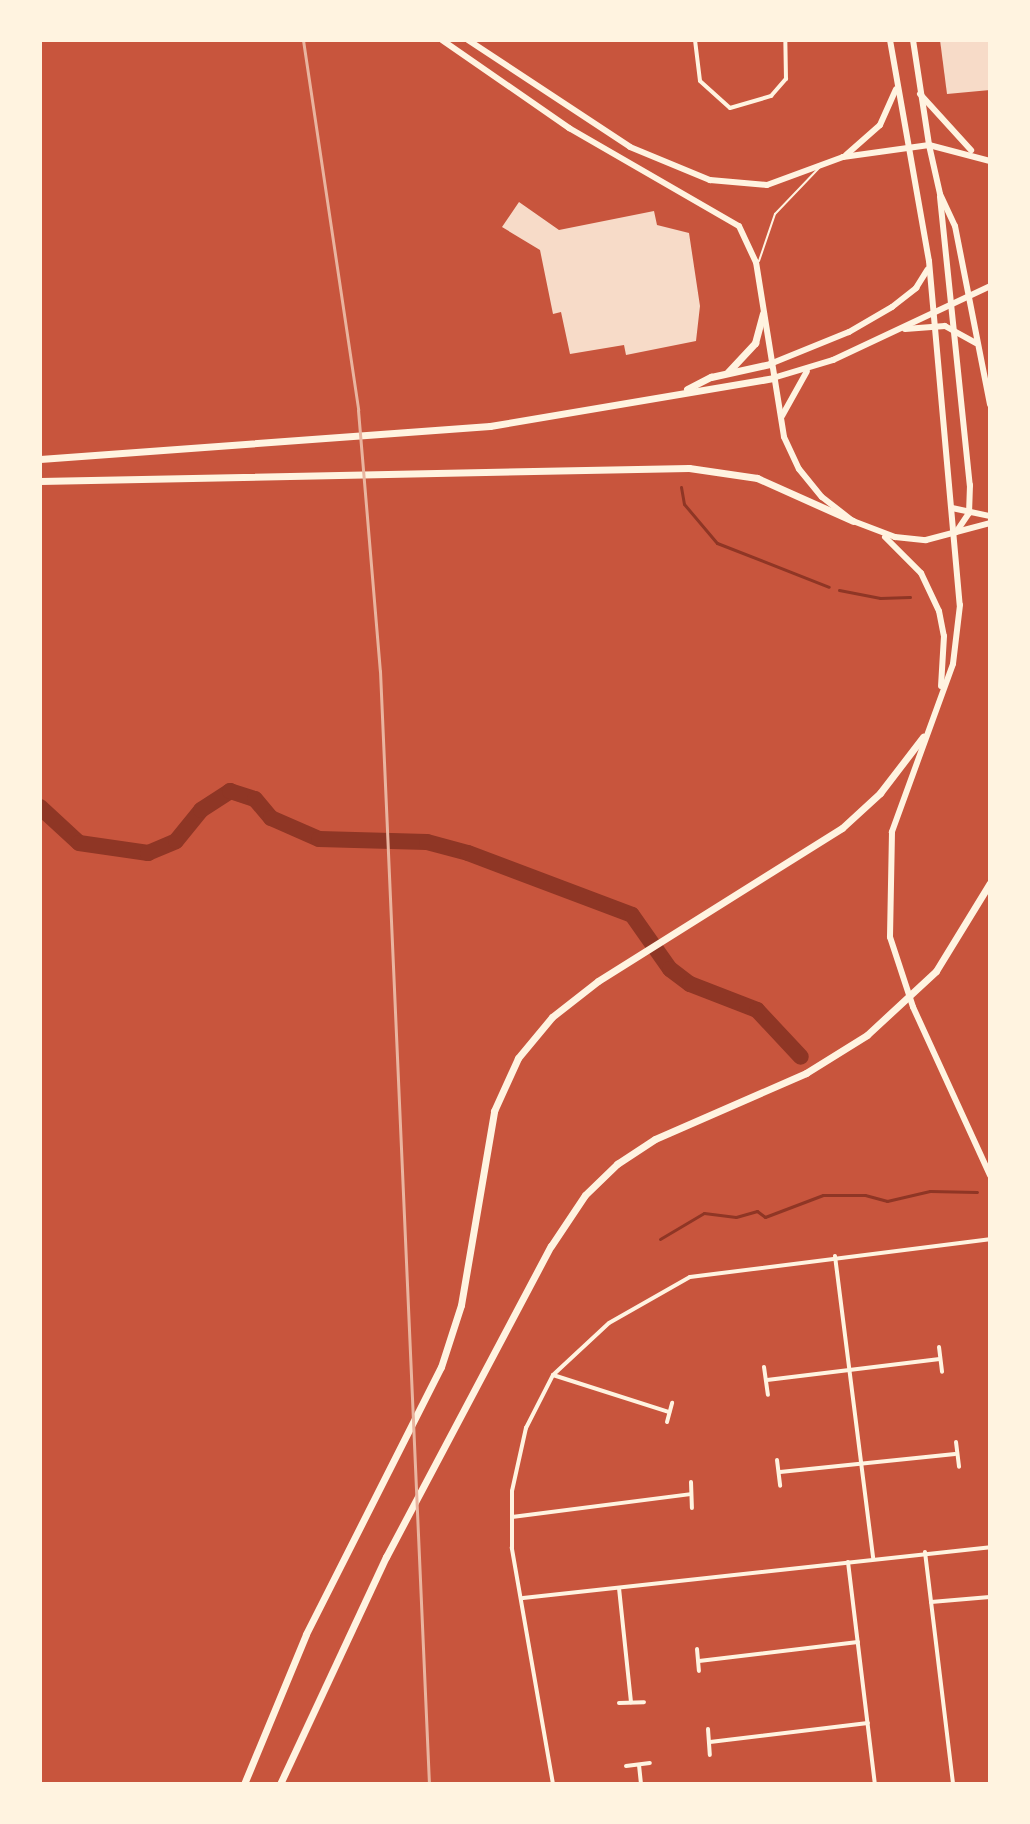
<!DOCTYPE html>
<style>
body{margin:0}
#map{position:relative;width:1030px;height:1824px;overflow:hidden;background:#c8553d;font-family:Barlow,sans-serif}
div>[style]{position:absolute}
.stream>*{height:3px;margin:-1.5px;padding:0 1.5px;transform-origin:1.5px;border-radius:1.5px;background:#8f3625}
.river>*{height:16px;margin:-8px;padding:0 8px;transform-origin:8px;border-radius:8px;background:#8f3625}
.building>*{inset:0;background:#f7dbc8}
.service>*{height:2px;margin:-1px;padding:0 1px;transform-origin:1px;border-radius:1px;background:#fff3e0}
.minor>*{height:4px;margin:-2px;padding:0 2px;transform-origin:2px;border-radius:2px;background:#fff3e0}
.trunk>*{height:6px;margin:-3px;padding:0 3px;transform-origin:3px;border-radius:3px;background:#fff3e0}
.motorway>*{height:7px;margin:-3.5px;padding:0 3.5px;transform-origin:3.5px;border-radius:3.5px;background:#fff3e0}
.rail>*{height:3px;margin:-1.5px;padding:0 1.5px;transform-origin:1.5px;border-radius:1.5px;background:#e9b49f}
span{translate:-50% -50%;white-space:nowrap;text-align:center;line-height:1.15;-webkit-text-stroke:8px #fff3e0;paint-order:stroke}
.frame{position:absolute;inset:0;border:42px solid #fff3e0;pointer-events:none}
</style>
<div id="map">
<div class="stream">
<i style="left:681px;top:487px;width:17px;rotate:80deg"></i>
<i style="left:684px;top:504px;width:51px;rotate:49.8deg"></i>
<i style="left:717px;top:543px;width:120px;rotate:21.4deg"></i>
<i style="left:839px;top:590px;width:42px;rotate:11deg"></i>
<i style="left:880px;top:598px;width:30px;rotate:-2deg"></i>
<i style="left:660px;top:1239px;width:51px;rotate:-30.6deg"></i>
<i style="left:704px;top:1213px;width:32px;rotate:7deg"></i>
<i style="left:736px;top:1217px;width:22px;rotate:-16deg"></i>
<i style="left:757px;top:1211px;width:10px;rotate:37deg"></i>
<i style="left:765px;top:1217px;width:62px;rotate:-20.8deg"></i>
<i style="left:823px;top:1195px;width:42px"></i>
<i style="left:865px;top:1195px;width:23px;rotate:15deg"></i>
<i style="left:887px;top:1201px;width:44px;rotate:-13.1deg"></i>
<i style="left:930px;top:1191px;width:47px;rotate:1.2deg"></i>
</div>
<div class="river">
<i style="left:40px;top:807px;width:53px;rotate:42.7deg"></i>
<i style="left:79px;top:843px;width:70px;rotate:8.2deg"></i>
<i style="left:148px;top:853px;width:30px;rotate:-23deg"></i>
<i style="left:176px;top:841px;width:40px;rotate:-51deg"></i>
<i style="left:201px;top:810px;width:35px;rotate:-33deg"></i>
<i style="left:230px;top:791px;width:26px;rotate:18deg"></i>
<i style="left:255px;top:799px;width:25px;rotate:50deg"></i>
<i style="left:271px;top:818px;width:52px;rotate:23.6deg"></i>
<i style="left:319px;top:839px;width:108px;rotate:1.6deg"></i>
<i style="left:427px;top:842px;width:42px;rotate:15deg"></i>
<i style="left:468px;top:853px;width:175px;rotate:20.7deg"></i>
<i style="left:632px;top:915px;width:66px;rotate:54.9deg"></i>
<i style="left:670px;top:969px;width:25px;rotate:37deg"></i>
<i style="left:690px;top:984px;width:72px;rotate:21.2deg"></i>
<i style="left:757px;top:1010px;width:64px;rotate:46.9deg"></i>
</div>
<div class="building">
<i style="clip-path:polygon(940px 40px,990px 40px,990px 90px,947px 94px)"></i>
<i style="clip-path:polygon(519px 202px,559px 230px,654px 211px,657px 225px,689px 233px,700px 306px,696px 341px,626px 355px,624px 345px,570px 354px,561px 312px,553px 314px,540px 250px,502px 227px)"></i>
</div>
<div class="service">
<i style="left:759px;top:261px;width:50px;rotate:-71.2deg"></i>
<i style="left:775px;top:214px;width:64px;rotate:-46.3deg"></i>
</div>
<div class="minor">
<i style="left:695px;top:40px;width:41px;rotate:83deg"></i>
<i style="left:700px;top:81px;width:40px;rotate:42deg"></i>
<i style="left:730px;top:108px;width:43px;rotate:-16.3deg"></i>
<i style="left:771px;top:96px;width:23px;rotate:-49deg"></i>
<i style="left:786px;top:79px;width:39px;rotate:-91deg"></i>
<i style="left:835px;top:1256px;width:304px;rotate:82.8deg"></i>
<i style="left:939px;top:1347px;width:25px;rotate:83deg"></i>
<i style="left:764px;top:1367px;width:28px;rotate:82deg"></i>
<i style="left:553px;top:1375px;width:122px;rotate:17.7deg"></i>
<i style="left:767px;top:1380px;width:174px;rotate:-6.9deg"></i>
<i style="left:667px;top:1422px;width:20px;rotate:-75deg"></i>
<i style="left:956px;top:1442px;width:25px;rotate:83deg"></i>
<i style="left:777px;top:1460px;width:26px;rotate:83deg"></i>
<i style="left:780px;top:1472px;width:176px;rotate:-5.9deg"></i>
<i style="left:691px;top:1482px;width:26px;rotate:88deg"></i>
<i style="left:512px;top:1517px;width:180px;rotate:-7.3deg"></i>
<i style="left:925px;top:1552px;width:234px;rotate:83.1deg"></i>
<i style="left:848px;top:1562px;width:224px;rotate:83.1deg"></i>
<i style="left:619px;top:1588px;width:115px;rotate:84deg"></i>
<i style="left:523px;top:1598px;width:470px;rotate:-6.2deg"></i>
<i style="left:931px;top:1602px;width:59px;rotate:-4.8deg"></i>
<i style="left:697px;top:1649px;width:22px;rotate:85deg"></i>
<i style="left:699px;top:1661px;width:160px;rotate:-6.8deg"></i>
<i style="left:619px;top:1703px;width:25px;rotate:-2deg"></i>
<i style="left:708px;top:1729px;width:26px;rotate:86deg"></i>
<i style="left:710px;top:1742px;width:159px;rotate:-6.9deg"></i>
<i style="left:639px;top:1765px;width:19px;rotate:84deg"></i>
<i style="left:626px;top:1766px;width:24px;rotate:-7deg"></i>
<i style="left:553px;top:1784px;width:240px;rotate:-99.9deg"></i>
<i style="left:512px;top:1548px;width:57px;rotate:-90deg"></i>
<i style="left:512px;top:1491px;width:65px;rotate:-77.5deg"></i>
<i style="left:526px;top:1428px;width:59px;rotate:-63deg"></i>
<i style="left:553px;top:1375px;width:76px;rotate:-42.9deg"></i>
<i style="left:609px;top:1323px;width:93px;rotate:-29.6deg"></i>
<i style="left:690px;top:1277px;width:302px;rotate:-7.2deg"></i>
</div>
<div class="trunk">
<i style="left:442px;top:40px;width:155px;rotate:34.7deg"></i>
<i style="left:569px;top:128px;width:196px;rotate:30deg"></i>
<i style="left:739px;top:226px;width:40px;rotate:65deg"></i>
<i style="left:756px;top:262px;width:177px;rotate:80.9deg"></i>
<i style="left:784px;top:437px;width:35px;rotate:65deg"></i>
<i style="left:799px;top:469px;width:36px;rotate:51deg"></i>
<i style="left:822px;top:497px;width:39px;rotate:38deg"></i>
<i style="left:853px;top:521px;width:45px;rotate:20.9deg"></i>
<i style="left:895px;top:537px;width:31px;rotate:6deg"></i>
<i style="left:926px;top:540px;width:66px;rotate:-14.9deg"></i>
<i style="left:468px;top:40px;width:194px;rotate:33.4deg"></i>
<i style="left:630px;top:147px;width:87px;rotate:22.4deg"></i>
<i style="left:710px;top:180px;width:57px;rotate:5deg"></i>
<i style="left:767px;top:185px;width:81px;rotate:-20.2deg"></i>
<i style="left:843px;top:157px;width:87px;rotate:-7.9deg"></i>
<i style="left:929px;top:145px;width:63px;rotate:14.7deg"></i>
<i style="left:890px;top:40px;width:224px;rotate:80deg"></i>
<i style="left:929px;top:261px;width:345px;rotate:84.9deg"></i>
<i style="left:960px;top:605px;width:59px;rotate:96.8deg"></i>
<i style="left:953px;top:664px;width:179px;rotate:110deg"></i>
<i style="left:892px;top:832px;width:105px;rotate:91.1deg"></i>
<i style="left:890px;top:937px;width:74px;rotate:71.8deg"></i>
<i style="left:913px;top:1007px;width:185px;rotate:65.4deg"></i>
<i style="left:913px;top:40px;width:106px;rotate:81.3deg"></i>
<i style="left:929px;top:145px;width:50px;rotate:77.3deg"></i>
<i style="left:940px;top:194px;width:35px;rotate:65deg"></i>
<i style="left:955px;top:226px;width:182px;rotate:78.9deg"></i>
<i style="left:920px;top:94px;width:76px;rotate:47.7deg"></i>
<i style="left:846px;top:155px;width:45px;rotate:-41.4deg"></i>
<i style="left:880px;top:125px;width:39px;rotate:-66deg"></i>
<i style="left:940px;top:197px;width:290px;rotate:84.1deg"></i>
<i style="left:970px;top:485px;width:28px;rotate:92deg"></i>
<i style="left:969px;top:513px;width:23px;rotate:124deg"></i>
<i style="left:905px;top:329px;width:40px;rotate:-4.3deg"></i>
<i style="left:945px;top:326px;width:35px;rotate:29deg"></i>
<i style="left:770px;top:364px;width:85px;rotate:-22.1deg"></i>
<i style="left:849px;top:332px;width:50px;rotate:-30.2deg"></i>
<i style="left:892px;top:307px;width:31px;rotate:-38deg"></i>
<i style="left:916px;top:288px;width:22px;rotate:-58deg"></i>
<i style="left:773px;top:378px;width:63px;rotate:-16.7deg"></i>
<i style="left:833px;top:360px;width:174px;rotate:-25.2deg"></i>
<i style="left:782px;top:416px;width:51px;rotate:-60.9deg"></i>
<i style="left:952px;top:508px;width:39px;rotate:12deg"></i>
<i style="left:885px;top:537px;width:51px;rotate:45deg"></i>
<i style="left:921px;top:573px;width:42px;rotate:64.7deg"></i>
<i style="left:939px;top:611px;width:25px;rotate:79deg"></i>
<i style="left:944px;top:636px;width:50px;rotate:93.4deg"></i>
</div>
<div class="motorway">
<i style="left:728px;top:372px;width:40px;rotate:-47deg"></i>
<i style="left:755px;top:343px;width:31px;rotate:-75deg"></i>
<i style="left:687px;top:389px;width:27px;rotate:-27deg"></i>
<i style="left:711px;top:377px;width:60px;rotate:-12.4deg"></i>
<i style="left:40px;top:459px;width:451px;rotate:-4.2deg"></i>
<i style="left:490px;top:426px;width:287px;rotate:-9.6deg"></i>
<i style="left:40px;top:481px;width:649px;rotate:-1.15deg"></i>
<i style="left:689px;top:468px;width:69px;rotate:8.4deg"></i>
<i style="left:757px;top:478px;width:105px;rotate:24.1deg"></i>
<i style="left:244px;top:1784px;width:162px;rotate:-67.5deg"></i>
<i style="left:306px;top:1634px;width:299px;rotate:-63.2deg"></i>
<i style="left:441px;top:1367px;width:65px;rotate:-72.1deg"></i>
<i style="left:461px;top:1305px;width:197px;rotate:-80.3deg"></i>
<i style="left:494px;top:1111px;width:58px;rotate:-65.6deg"></i>
<i style="left:518px;top:1058px;width:53px;rotate:-50.3deg"></i>
<i style="left:552px;top:1017px;width:58px;rotate:-38deg"></i>
<i style="left:598px;top:981px;width:288px;rotate:-32.1deg"></i>
<i style="left:842px;top:828px;width:52px;rotate:-42.6deg"></i>
<i style="left:880px;top:793px;width:71px;rotate:-52.5deg"></i>
<i style="left:280px;top:1784px;width:251px;rotate:-65deg"></i>
<i style="left:386px;top:1557px;width:352px;rotate:-62.1deg"></i>
<i style="left:551px;top:1246px;width:61px;rotate:-56.3deg"></i>
<i style="left:585px;top:1195px;width:45px;rotate:-44.1deg"></i>
<i style="left:617px;top:1164px;width:45px;rotate:-33.3deg"></i>
<i style="left:655px;top:1139px;width:165px;rotate:-23.6deg"></i>
<i style="left:806px;top:1073px;width:72px;rotate:-31.9deg"></i>
<i style="left:867px;top:1035px;width:94px;rotate:-42.8deg"></i>
<i style="left:936px;top:971px;width:103px;rotate:-58.5deg"></i>
</div>
<div class="rail">
<i style="left:303px;top:40px;width:374px;rotate:81.5deg"></i>
<i style="left:358px;top:410px;width:262px;rotate:85.2deg"></i>
<i style="left:380px;top:671px;width:1114px;rotate:87.48deg"></i>
</div>
<div class="frame"></div>
</div>
